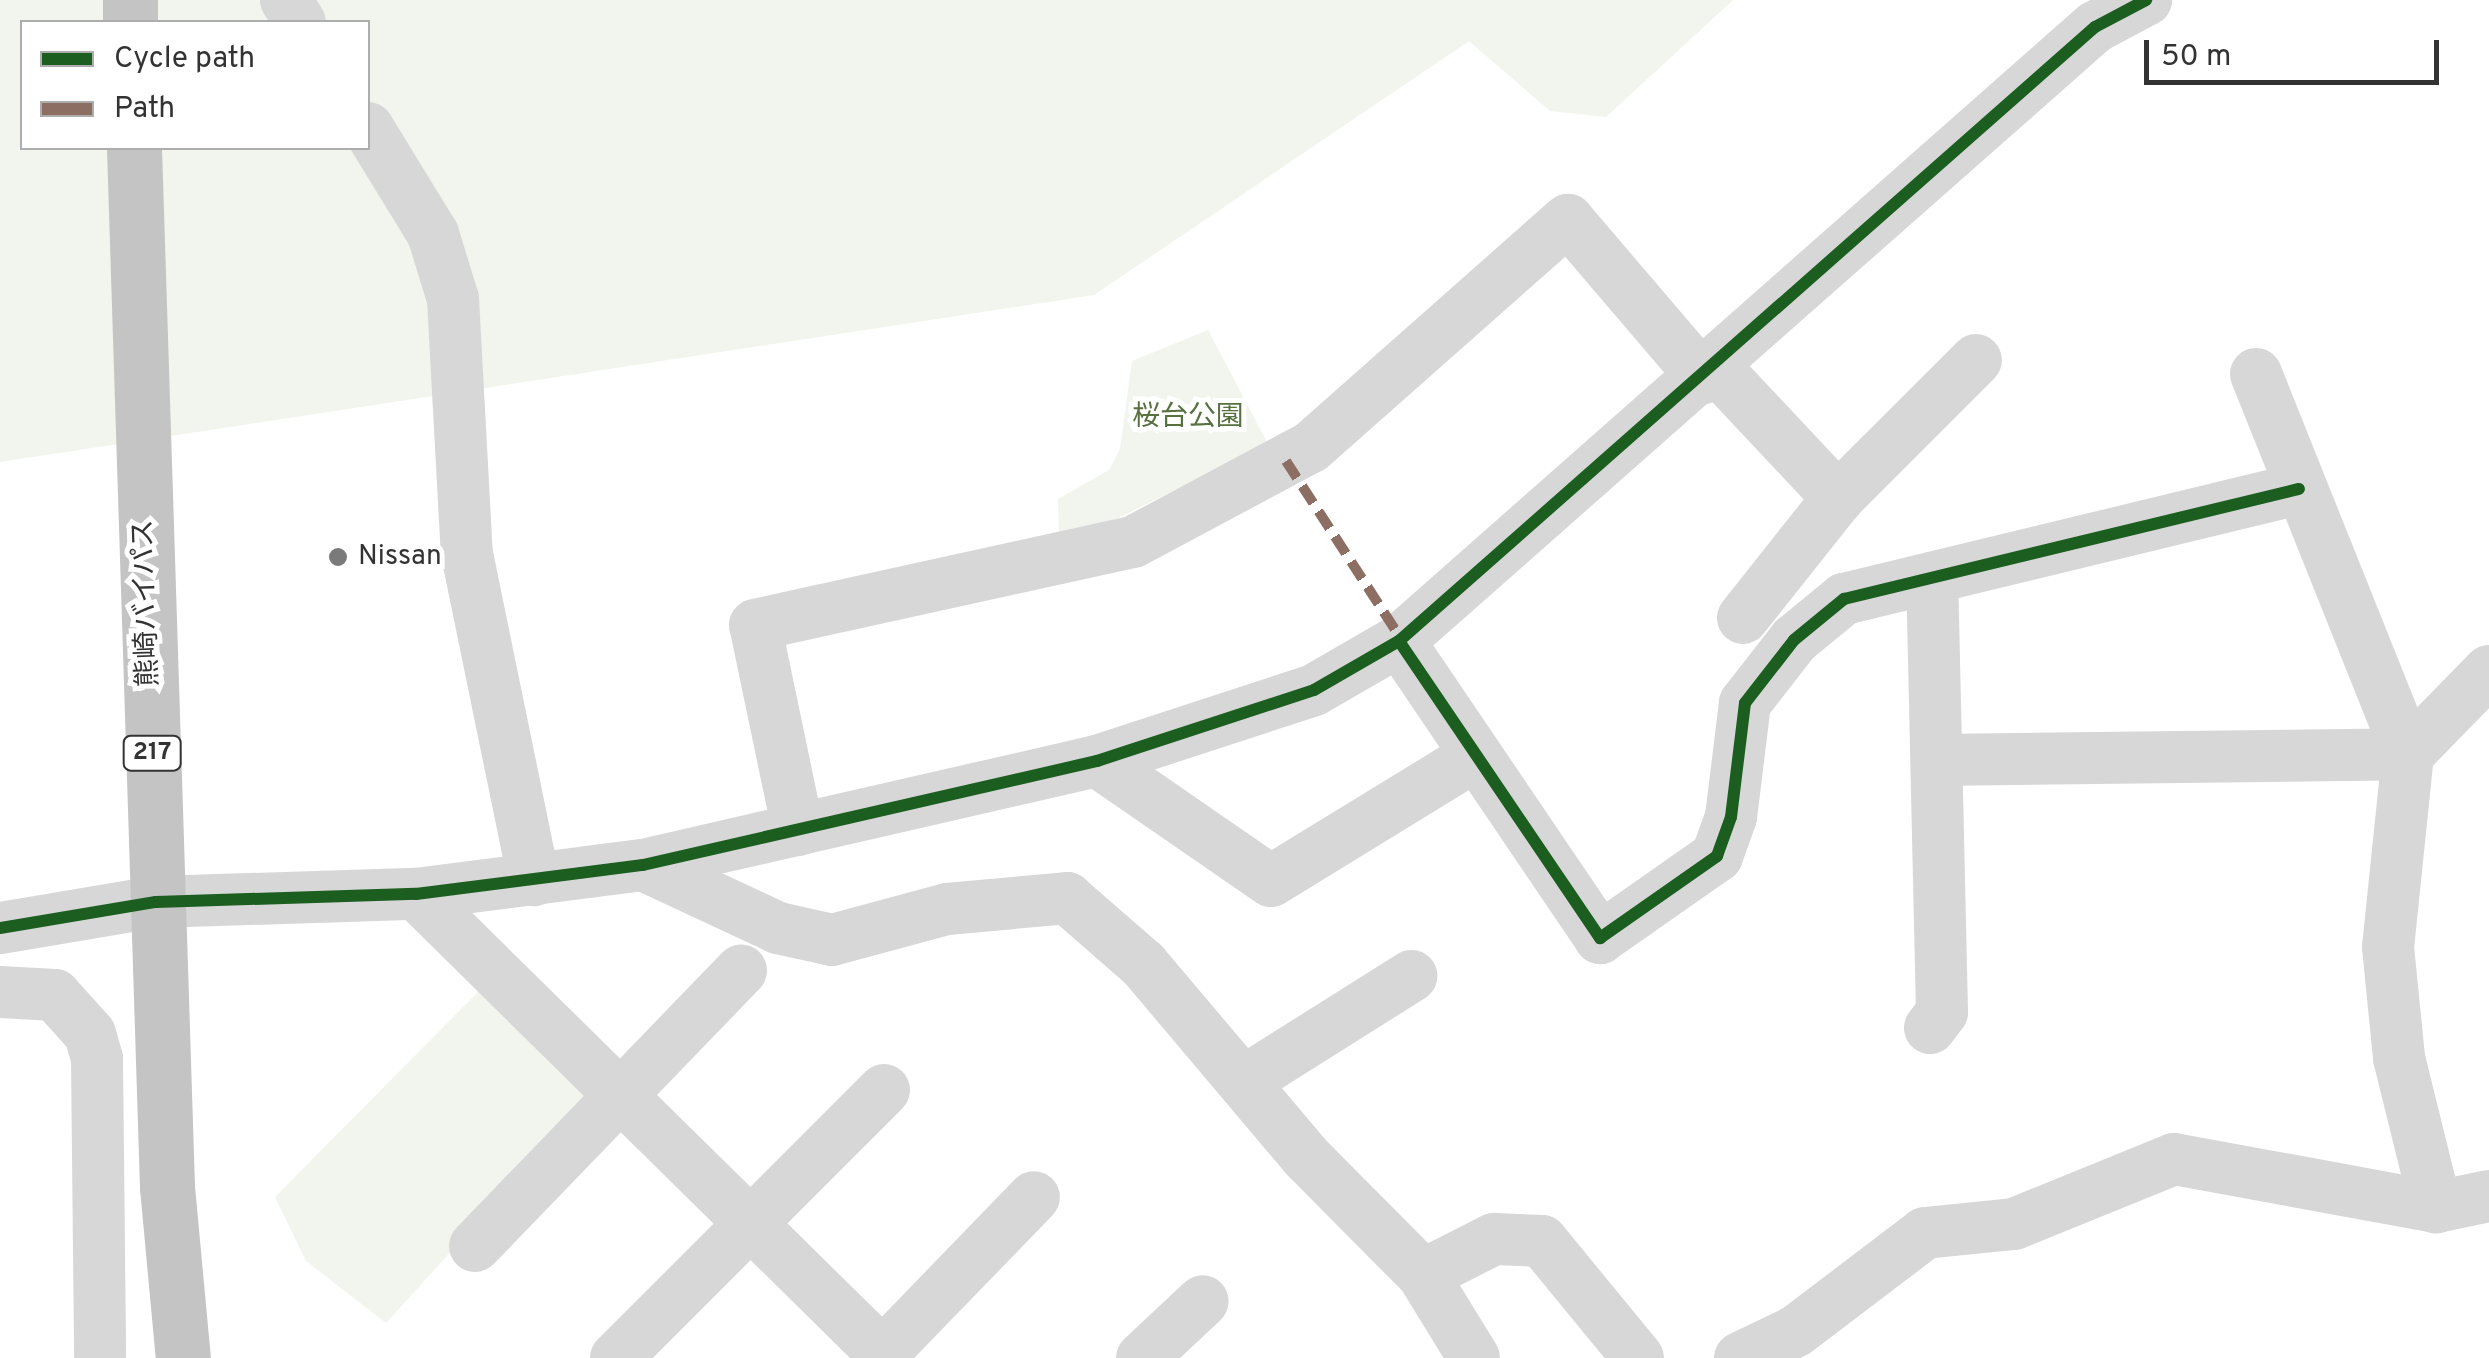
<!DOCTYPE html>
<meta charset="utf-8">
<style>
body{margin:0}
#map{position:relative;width:2489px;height:1358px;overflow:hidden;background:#fff;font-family:Overpass,"Noto Sans JP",sans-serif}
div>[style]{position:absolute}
.green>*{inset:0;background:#f1f5ed}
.minor>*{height:52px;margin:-26px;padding:0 26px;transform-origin:26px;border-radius:26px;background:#d7d7d7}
.highway>*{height:55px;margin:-27.5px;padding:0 27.5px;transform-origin:27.5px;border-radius:27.5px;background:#c4c4c4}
.quiet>*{height:10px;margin-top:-5px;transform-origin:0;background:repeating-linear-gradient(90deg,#8d6e63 0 20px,transparent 0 30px)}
.cycleway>*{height:12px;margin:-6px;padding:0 6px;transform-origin:6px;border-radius:6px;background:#1b5e20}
.dots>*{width:28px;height:28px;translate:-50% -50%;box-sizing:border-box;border:5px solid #fff;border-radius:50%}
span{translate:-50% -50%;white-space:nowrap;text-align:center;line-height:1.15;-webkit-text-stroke:10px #fff;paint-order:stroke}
.shield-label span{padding:2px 8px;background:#fff;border:2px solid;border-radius:8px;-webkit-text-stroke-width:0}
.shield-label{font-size:25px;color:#333;font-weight:700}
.park-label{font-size:28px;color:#56703f}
.poi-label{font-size:28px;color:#333}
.left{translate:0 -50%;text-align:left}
.street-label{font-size:28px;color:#333}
.legend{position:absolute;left:20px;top:20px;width:350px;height:130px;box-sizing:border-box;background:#fff;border:2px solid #adadad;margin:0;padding:12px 18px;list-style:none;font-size:30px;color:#333}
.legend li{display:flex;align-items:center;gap:20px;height:50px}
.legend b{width:50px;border:2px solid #adadad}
.scale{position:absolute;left:2144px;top:40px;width:295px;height:45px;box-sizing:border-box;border:5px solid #333;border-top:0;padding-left:12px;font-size:30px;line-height:35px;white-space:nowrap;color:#333;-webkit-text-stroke:8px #fff;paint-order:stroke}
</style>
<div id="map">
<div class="green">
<i style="clip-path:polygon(evenodd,0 0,1733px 0,1606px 117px,1550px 111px,1469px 41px,1094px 295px,0 462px,0 0,22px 22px,368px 22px,368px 148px,22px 148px,22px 22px)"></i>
<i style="clip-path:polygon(1208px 330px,1268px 444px,1116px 519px,1059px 535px,1058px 499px,1109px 470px,1120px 449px,1132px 361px)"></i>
<i style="clip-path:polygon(479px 991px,592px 1096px,386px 1323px,306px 1261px,275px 1197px)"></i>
</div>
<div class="minor">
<i style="left:286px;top:0;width:26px;rotate:58deg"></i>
<i style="left:368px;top:128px;width:124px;rotate:58.5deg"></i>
<i style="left:433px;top:234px;width:68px;rotate:72.9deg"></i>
<i style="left:453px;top:299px;width:255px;rotate:86.9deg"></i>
<i style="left:467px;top:554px;width:333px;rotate:78.4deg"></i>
<i style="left:1715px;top:367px;width:180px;rotate:46.8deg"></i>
<i style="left:1838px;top:498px;width:153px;rotate:128.4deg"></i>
<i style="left:2256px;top:374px;width:409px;rotate:68.2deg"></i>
<i style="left:2408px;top:754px;width:194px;rotate:95.9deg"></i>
<i style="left:2388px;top:947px;width:112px;rotate:84.3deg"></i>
<i style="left:2399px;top:1058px;width:154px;rotate:76.1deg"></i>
<i style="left:1838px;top:498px;width:195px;rotate:-45deg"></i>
<i style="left:1399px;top:641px;width:359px;rotate:55.9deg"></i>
<i style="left:1600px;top:938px;width:143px;rotate:-35deg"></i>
<i style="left:1717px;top:856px;width:41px;rotate:-70.3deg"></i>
<i style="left:1731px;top:817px;width:115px;rotate:-83deg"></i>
<i style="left:1745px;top:703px;width:80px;rotate:-52.1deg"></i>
<i style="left:1794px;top:640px;width:65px;rotate:-39.4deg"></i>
<i style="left:1844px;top:599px;width:468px;rotate:-13.6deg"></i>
<i style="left:1937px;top:760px;width:471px;rotate:-0.7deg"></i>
<i style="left:2408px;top:754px;width:116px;rotate:-45.7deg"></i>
<i style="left:1097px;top:761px;width:211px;rotate:34.6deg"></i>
<i style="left:1271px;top:881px;width:236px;rotate:-31.5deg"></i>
<i style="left:798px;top:830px;width:209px;rotate:-101.8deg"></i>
<i style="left:755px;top:625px;width:387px;rotate:-12.4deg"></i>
<i style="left:1133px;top:542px;width:202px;rotate:-28.1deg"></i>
<i style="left:1311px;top:447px;width:343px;rotate:-41.5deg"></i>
<i style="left:1568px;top:220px;width:208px;rotate:49.5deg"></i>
<i style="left:643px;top:865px;width:149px;rotate:25deg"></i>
<i style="left:778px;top:928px;width:55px;rotate:12.5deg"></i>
<i style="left:832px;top:940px;width:119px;rotate:-15.1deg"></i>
<i style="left:947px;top:909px;width:121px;rotate:-5.2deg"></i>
<i style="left:1067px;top:898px;width:101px;rotate:41deg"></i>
<i style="left:1143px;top:964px;width:253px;rotate:49.8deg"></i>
<i style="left:1306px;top:1157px;width:166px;rotate:45.2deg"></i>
<i style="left:1423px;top:1275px;width:97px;rotate:58.4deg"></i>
<i style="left:416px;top:894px;width:661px;rotate:44.57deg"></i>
<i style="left:0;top:928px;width:158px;rotate:-9.5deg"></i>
<i style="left:156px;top:902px;width:260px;rotate:-1.8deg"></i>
<i style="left:416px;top:894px;width:229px;rotate:-7.3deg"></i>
<i style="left:643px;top:865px;width:466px;rotate:-12.9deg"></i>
<i style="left:1097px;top:761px;width:228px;rotate:-18.1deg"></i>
<i style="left:1314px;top:690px;width:98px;rotate:-30deg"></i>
<i style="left:1399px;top:641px;width:928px;rotate:-41.42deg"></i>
<i style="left:2095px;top:27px;width:58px;rotate:-27.9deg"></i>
<i style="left:0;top:992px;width:55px;rotate:3.1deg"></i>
<i style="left:55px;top:995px;width:52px;rotate:48.1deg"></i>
<i style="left:90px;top:1034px;width:26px;rotate:74deg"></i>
<i style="left:97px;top:1059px;width:299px;rotate:89.4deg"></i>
<i style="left:1930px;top:1028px;width:20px;rotate:-53deg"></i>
<i style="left:1942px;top:1012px;width:434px;rotate:-91.3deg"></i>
<i style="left:1243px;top:1082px;width:199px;rotate:-32.2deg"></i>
<i style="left:475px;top:1246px;width:383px;rotate:-46deg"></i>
<i style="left:1423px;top:1275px;width:80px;rotate:-26.9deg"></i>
<i style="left:1494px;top:1239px;width:48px;rotate:2.4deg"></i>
<i style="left:1542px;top:1241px;width:151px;rotate:50.6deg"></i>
<i style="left:616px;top:1358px;width:379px;rotate:-45deg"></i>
<i style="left:878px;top:1358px;width:224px;rotate:-45.9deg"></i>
<i style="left:1142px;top:1358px;width:83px;rotate:-43.1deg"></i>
<i style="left:1740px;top:1358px;width:62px;rotate:-25.7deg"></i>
<i style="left:1796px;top:1331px;width:162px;rotate:-37.2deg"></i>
<i style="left:1925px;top:1233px;width:89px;rotate:-5.8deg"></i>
<i style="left:2014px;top:1224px;width:173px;rotate:-22.1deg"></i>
<i style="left:2174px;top:1159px;width:266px;rotate:10.4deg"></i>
<i style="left:2436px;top:1207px;width:54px;rotate:-11.7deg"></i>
</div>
<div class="highway">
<i style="left:130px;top:0;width:22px;rotate:90deg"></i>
<i style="left:134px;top:148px;width:1040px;rotate:88.18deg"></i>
<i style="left:167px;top:1187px;width:172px;rotate:84.7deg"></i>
</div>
<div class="quiet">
<i style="left:1286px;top:461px;width:212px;rotate:57.1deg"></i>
</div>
<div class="cycleway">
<i style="left:1399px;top:641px;width:359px;rotate:55.9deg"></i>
<i style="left:1600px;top:938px;width:143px;rotate:-35deg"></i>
<i style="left:1717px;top:856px;width:41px;rotate:-70.3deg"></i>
<i style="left:1731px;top:817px;width:115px;rotate:-83deg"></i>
<i style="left:1745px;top:703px;width:80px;rotate:-52.1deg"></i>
<i style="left:1794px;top:640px;width:65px;rotate:-39.4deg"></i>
<i style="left:1844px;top:599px;width:468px;rotate:-13.6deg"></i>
<i style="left:0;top:928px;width:158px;rotate:-9.5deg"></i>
<i style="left:156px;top:902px;width:260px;rotate:-1.8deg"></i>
<i style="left:416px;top:894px;width:229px;rotate:-7.3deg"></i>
<i style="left:643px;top:865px;width:466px;rotate:-12.9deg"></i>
<i style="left:1097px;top:761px;width:228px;rotate:-18.1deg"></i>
<i style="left:1314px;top:690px;width:98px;rotate:-30deg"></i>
<i style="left:1399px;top:641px;width:928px;rotate:-41.42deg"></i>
<i style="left:2095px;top:27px;width:58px;rotate:-27.9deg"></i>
</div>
<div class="dots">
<i style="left:338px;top:557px;background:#7a7a7a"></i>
</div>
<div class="shield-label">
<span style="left:152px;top:753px">217</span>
</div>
<div class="park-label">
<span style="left:1188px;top:418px">桜台公園</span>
</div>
<div class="poi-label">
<span class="left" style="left:358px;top:557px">Nissan</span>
</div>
<div class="street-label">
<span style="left:147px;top:603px;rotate:-92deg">熊崎バイパス</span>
</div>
<ul class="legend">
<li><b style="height:12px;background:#1b5e20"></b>Cycle path</li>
<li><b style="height:12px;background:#8d6e63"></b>Path</li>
</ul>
<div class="scale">50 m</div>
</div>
